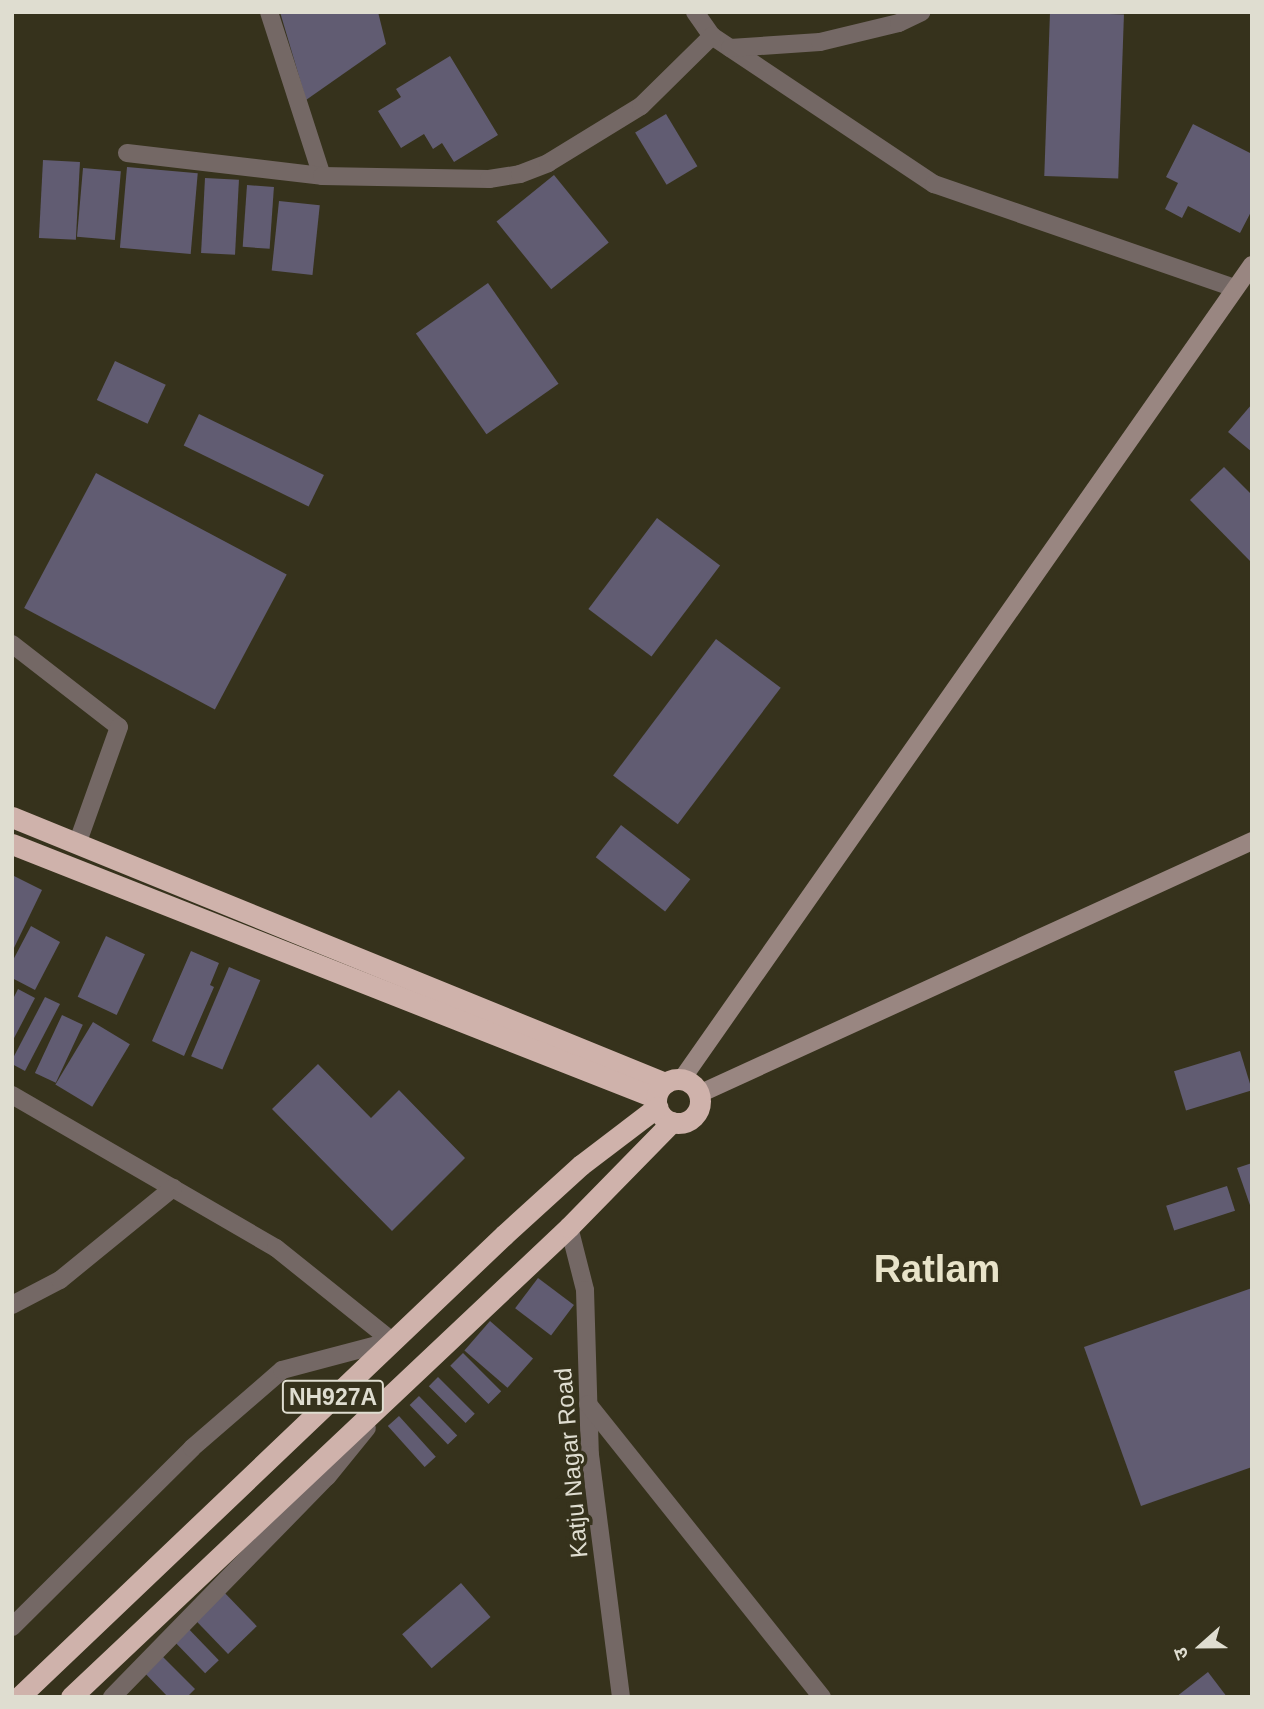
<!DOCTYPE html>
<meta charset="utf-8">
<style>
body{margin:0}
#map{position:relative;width:1264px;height:1709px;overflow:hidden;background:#36321c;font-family:Helvetica,"Noto Sans Devanagari",sans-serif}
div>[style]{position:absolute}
.building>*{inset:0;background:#615c72;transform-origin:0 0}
.street>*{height:18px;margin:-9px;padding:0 9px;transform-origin:9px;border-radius:9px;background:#746865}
.secondary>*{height:18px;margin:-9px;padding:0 9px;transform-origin:9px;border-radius:9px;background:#998681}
.highway>*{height:21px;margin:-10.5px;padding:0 10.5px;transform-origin:10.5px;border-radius:10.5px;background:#cfb2ab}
.highway>.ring{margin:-10.5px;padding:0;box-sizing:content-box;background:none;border:21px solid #cfb2ab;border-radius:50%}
span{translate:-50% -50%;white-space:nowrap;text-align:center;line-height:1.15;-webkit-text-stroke:7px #36321c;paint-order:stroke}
.shield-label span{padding:2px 5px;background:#36321c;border:2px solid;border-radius:5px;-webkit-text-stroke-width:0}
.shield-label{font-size:23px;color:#dfddd0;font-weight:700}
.street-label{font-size:24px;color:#dfddd0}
.town-label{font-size:38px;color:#e8e3c9;font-weight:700}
.frame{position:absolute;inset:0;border:14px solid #dfddd0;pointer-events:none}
.north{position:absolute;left:1166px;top:1611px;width:70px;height:70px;-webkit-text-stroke:5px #36321c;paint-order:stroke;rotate:249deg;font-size:19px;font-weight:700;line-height:28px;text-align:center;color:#dfddd0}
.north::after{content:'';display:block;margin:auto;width:24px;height:32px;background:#dfddd0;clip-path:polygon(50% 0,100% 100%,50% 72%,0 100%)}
</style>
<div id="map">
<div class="building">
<i style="clip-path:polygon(280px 12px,378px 12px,386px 44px,306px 100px)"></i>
<i style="left:1050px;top:12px;width:74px;height:164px;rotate:2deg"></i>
<i style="clip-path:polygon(450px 56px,498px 135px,454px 162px,442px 143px,433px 149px,424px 134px,401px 148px,378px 111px,401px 97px,396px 89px)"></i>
<i style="left:666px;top:114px;width:61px;height:36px;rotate:59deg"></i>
<i style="clip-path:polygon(1193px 124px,1252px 154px,1252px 210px,1240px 233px,1188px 206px,1182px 218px,1165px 209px,1178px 183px,1166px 177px)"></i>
<i style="left:43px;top:160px;width:37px;height:78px;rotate:3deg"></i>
<i style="left:127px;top:167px;width:71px;height:81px;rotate:5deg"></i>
<i style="left:83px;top:168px;width:38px;height:69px;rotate:5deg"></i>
<i style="left:554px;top:175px;width:87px;height:74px;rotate:51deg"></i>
<i style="left:205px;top:178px;width:34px;height:75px;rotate:3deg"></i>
<i style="left:247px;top:185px;width:27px;height:62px;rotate:4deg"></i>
<i style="left:279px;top:201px;width:41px;height:70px;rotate:6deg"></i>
<i style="left:488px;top:283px;width:123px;height:88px;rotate:55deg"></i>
<i style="left:115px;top:361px;width:56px;height:43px;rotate:25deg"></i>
<i style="clip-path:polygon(1252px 404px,1252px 452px,1228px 432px)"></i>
<i style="left:199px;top:414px;width:139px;height:35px;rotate:26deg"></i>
<i style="clip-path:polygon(1224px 467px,1252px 495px,1252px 563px,1190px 500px)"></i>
<i style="left:96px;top:473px;width:216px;height:153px;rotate:28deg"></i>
<i style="left:657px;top:518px;width:79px;height:114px;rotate:37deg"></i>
<i style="left:716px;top:639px;width:81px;height:171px;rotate:37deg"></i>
<i style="left:621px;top:825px;width:88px;height:41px;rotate:38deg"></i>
<i style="clip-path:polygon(12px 875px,42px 890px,12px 952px)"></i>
<i style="clip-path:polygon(31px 926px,60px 942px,35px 990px,12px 978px,12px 962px)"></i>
<i style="left:106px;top:936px;width:43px;height:67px;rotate:25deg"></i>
<i style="clip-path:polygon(191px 951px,219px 963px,210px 985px,214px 987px,184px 1056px,152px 1041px)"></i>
<i style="left:229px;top:967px;width:34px;height:97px;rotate:23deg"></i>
<i style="clip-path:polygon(18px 989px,35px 998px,12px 1042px,12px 1001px)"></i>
<i style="clip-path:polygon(45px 997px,60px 1004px,25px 1071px,12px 1064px,12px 1060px)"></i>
<i style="left:62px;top:1015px;width:23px;height:64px;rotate:25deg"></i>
<i style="left:93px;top:1022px;width:43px;height:73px;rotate:31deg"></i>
<i style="left:1240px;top:1051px;width:41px;height:69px;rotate:73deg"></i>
<i style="clip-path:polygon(318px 1064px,371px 1118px,399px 1090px,465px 1158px,392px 1231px,272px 1109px)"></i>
<i style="clip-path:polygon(1252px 1163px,1252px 1208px,1251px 1208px,1237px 1168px)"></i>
<i style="left:1227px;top:1186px;width:26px;height:64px;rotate:72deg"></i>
<i style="left:538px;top:1278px;width:45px;height:38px;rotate:37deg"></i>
<i style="clip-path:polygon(1252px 1288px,1252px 1467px,1141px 1506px,1084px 1347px)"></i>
<i style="left:490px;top:1321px;width:57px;height:39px;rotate:41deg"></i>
<i style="left:463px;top:1353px;width:54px;height:18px;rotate:45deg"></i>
<i style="left:438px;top:1377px;width:52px;height:13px;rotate:45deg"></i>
<i style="left:419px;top:1396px;width:55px;height:13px;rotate:46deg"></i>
<i style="left:399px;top:1416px;width:55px;height:15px;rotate:48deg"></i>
<i style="left:461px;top:1583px;width:45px;height:78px;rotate:49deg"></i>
<i style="left:220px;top:1588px;width:53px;height:40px;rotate:46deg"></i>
<i style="left:182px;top:1622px;width:53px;height:19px;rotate:46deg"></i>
<i style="clip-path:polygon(155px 1649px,195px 1689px,187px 1697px,168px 1697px,138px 1666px)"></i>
<i style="clip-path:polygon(1208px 1672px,1227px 1697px,1176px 1697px)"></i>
</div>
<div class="street">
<i style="left:269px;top:12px;width:172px;rotate:72.1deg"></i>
<i style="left:695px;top:12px;width:29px;rotate:55deg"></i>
<i style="left:712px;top:36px;width:267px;rotate:33.7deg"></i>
<i style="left:934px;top:184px;width:318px;rotate:19.1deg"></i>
<i style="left:730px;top:48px;width:90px;rotate:-3.8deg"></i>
<i style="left:820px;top:42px;width:81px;rotate:-13.5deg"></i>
<i style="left:899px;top:23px;width:25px;rotate:-26deg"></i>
<i style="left:127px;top:153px;width:196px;rotate:6.7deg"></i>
<i style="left:322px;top:176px;width:167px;rotate:1deg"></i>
<i style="left:489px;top:179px;width:31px;rotate:-9deg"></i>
<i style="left:520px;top:174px;width:30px;rotate:-21deg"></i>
<i style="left:548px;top:163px;width:109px;rotate:-31.5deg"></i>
<i style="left:641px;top:106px;width:100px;rotate:-44.6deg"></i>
<i style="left:12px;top:644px;width:135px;rotate:37.8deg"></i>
<i style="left:119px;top:727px;width:124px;rotate:109.7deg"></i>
<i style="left:12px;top:1095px;width:305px;rotate:30.1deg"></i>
<i style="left:276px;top:1248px;width:149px;rotate:38.7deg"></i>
<i style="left:569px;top:1227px;width:65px;rotate:75.7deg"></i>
<i style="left:585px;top:1290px;width:165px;rotate:88.3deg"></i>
<i style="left:590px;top:1455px;width:244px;rotate:82.7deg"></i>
<i style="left:12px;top:1305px;width:54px;rotate:-27.5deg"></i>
<i style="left:60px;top:1280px;width:146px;rotate:-39.2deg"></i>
<i style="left:588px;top:1404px;width:375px;rotate:51.4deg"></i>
<i style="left:12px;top:1627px;width:254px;rotate:-44.8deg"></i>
<i style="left:192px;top:1448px;width:119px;rotate:-40.9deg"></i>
<i style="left:282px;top:1370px;width:114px;rotate:-14.8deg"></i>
<i style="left:112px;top:1697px;width:308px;rotate:-45.7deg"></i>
<i style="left:327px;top:1477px;width:63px;rotate:-50.8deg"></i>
</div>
<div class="secondary">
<i style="left:682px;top:1079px;width:994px;rotate:-55deg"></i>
<i style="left:699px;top:1094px;width:608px;rotate:-24.58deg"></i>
</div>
<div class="highway">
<i style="left:12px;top:817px;width:705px;rotate:22.16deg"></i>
<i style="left:12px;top:844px;width:692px;rotate:21.52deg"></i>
<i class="ring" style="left:656px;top:1079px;width:23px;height:23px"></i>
<i style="left:19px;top:1697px;width:670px;rotate:-43.61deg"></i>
<i style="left:504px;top:1235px;width:104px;rotate:-42.3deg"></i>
<i style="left:581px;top:1165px;width:96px;rotate:-37.3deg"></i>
<i style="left:71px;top:1697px;width:685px;rotate:-43.34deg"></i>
<i style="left:569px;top:1227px;width:147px;rotate:-45.6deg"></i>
</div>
<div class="shield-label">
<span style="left:333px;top:1397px">NH927A</span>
</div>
<div class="street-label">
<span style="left:571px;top:1463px;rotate:-95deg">Katju Nagar Road</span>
</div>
<div class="town-label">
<span style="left:937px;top:1270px">Ratlam</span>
</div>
<div class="frame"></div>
<div class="north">उ</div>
</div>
